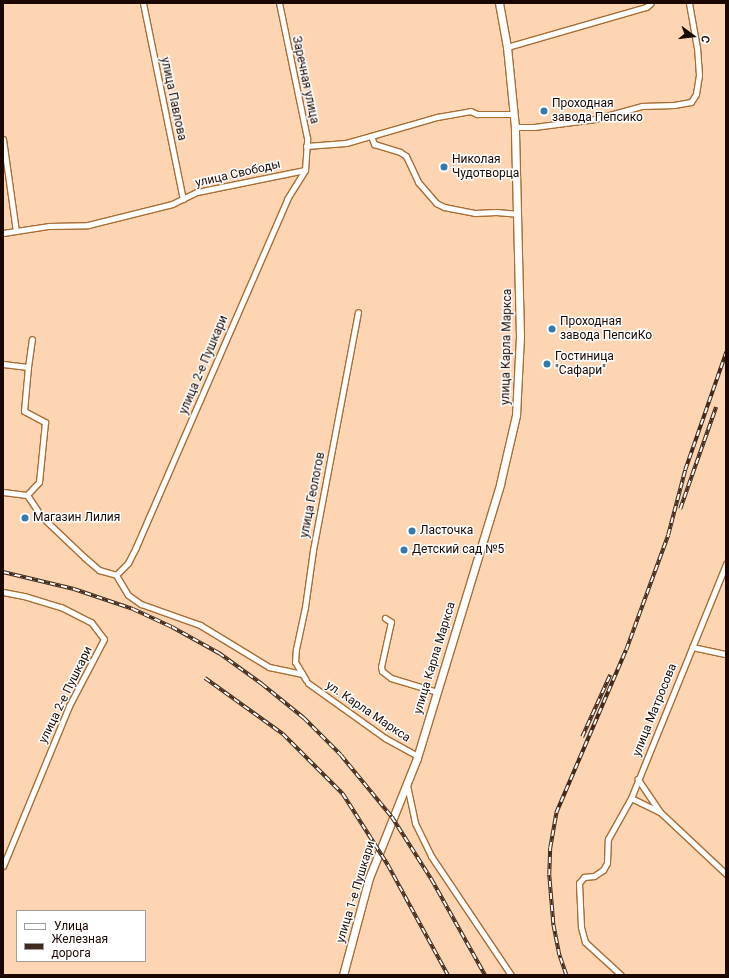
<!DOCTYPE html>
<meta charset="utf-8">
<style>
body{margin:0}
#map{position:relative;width:729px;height:978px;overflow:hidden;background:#fdd5b2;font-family:Roboto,sans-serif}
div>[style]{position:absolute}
.roads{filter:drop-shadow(1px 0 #a96d32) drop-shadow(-1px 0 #a96d32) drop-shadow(0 1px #a96d32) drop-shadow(0 -1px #a96d32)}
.street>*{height:5px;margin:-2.5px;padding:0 2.5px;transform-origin:2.5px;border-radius:2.5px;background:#fff}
.secondary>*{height:7px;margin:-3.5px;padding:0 3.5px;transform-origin:3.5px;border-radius:3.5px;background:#fff}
.rail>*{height:3.5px;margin-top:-1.75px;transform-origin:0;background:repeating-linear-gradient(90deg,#fff 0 6px,#412b1e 0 12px);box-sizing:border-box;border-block:1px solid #412b1e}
.dots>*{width:11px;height:11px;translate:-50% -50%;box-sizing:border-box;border:2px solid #fff;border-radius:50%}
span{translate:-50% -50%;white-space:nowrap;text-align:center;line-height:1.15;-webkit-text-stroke:3px #fff;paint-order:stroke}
.street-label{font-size:12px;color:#1a0800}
.poi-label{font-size:12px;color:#1a0800}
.left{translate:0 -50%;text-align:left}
.frame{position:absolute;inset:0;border:4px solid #1a0800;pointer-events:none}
.legend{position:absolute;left:16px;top:910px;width:130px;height:52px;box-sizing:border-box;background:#fff;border:1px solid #a39c99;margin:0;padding:5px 7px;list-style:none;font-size:12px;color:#1a0800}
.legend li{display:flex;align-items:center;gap:8px;height:20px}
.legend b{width:20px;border:1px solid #a39c99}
.north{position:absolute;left:673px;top:16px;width:40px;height:40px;-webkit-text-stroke:3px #fff;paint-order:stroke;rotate:105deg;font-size:11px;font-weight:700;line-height:16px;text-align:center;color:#1a0800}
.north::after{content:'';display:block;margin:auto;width:14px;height:18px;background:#1a0800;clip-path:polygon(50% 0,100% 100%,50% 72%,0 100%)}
</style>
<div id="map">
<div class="roads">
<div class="street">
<i style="left:143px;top:3px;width:200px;rotate:78.5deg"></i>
<i style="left:507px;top:47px;width:145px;rotate:-16.1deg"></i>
<i style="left:646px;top:7px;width:6px;rotate:-39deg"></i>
<i style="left:515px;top:127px;width:19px"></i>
<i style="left:534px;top:127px;width:62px;rotate:-7.5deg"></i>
<i style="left:595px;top:119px;width:49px;rotate:-15.5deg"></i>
<i style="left:642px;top:106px;width:32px;rotate:-2deg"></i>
<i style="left:674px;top:105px;width:17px;rotate:-10deg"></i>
<i style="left:691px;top:102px;width:9px;rotate:-58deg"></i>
<i style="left:696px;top:94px;width:19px;rotate:-81deg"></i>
<i style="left:699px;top:75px;width:27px;rotate:-94deg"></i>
<i style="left:697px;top:48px;width:46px;rotate:-100.1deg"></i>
<i style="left:371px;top:136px;width:69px;rotate:-16.1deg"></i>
<i style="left:437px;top:117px;width:34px;rotate:-10deg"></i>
<i style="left:470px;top:111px;width:8px;rotate:23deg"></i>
<i style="left:477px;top:114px;width:37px"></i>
<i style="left:3px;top:139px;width:93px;rotate:82deg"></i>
<i style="left:306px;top:146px;width:40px;rotate:-4.3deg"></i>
<i style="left:346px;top:143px;width:26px;rotate:-16deg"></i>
<i style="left:371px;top:136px;width:9px;rotate:69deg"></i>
<i style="left:374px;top:144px;width:27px;rotate:17deg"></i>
<i style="left:400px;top:152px;width:7px;rotate:34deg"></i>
<i style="left:406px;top:156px;width:29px;rotate:65deg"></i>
<i style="left:418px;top:182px;width:28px;rotate:49deg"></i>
<i style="left:436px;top:203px;width:9px;rotate:27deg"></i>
<i style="left:444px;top:207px;width:32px;rotate:11deg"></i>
<i style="left:475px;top:213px;width:21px;rotate:-3deg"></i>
<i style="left:496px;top:212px;width:21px;rotate:5deg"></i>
<i style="left:3px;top:233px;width:47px;rotate:-8.7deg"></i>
<i style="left:49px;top:226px;width:39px;rotate:-1deg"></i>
<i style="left:88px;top:225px;width:87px;rotate:-14deg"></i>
<i style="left:172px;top:204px;width:28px;rotate:-26deg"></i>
<i style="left:197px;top:192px;width:110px;rotate:-11.5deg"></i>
<i style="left:3px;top:364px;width:25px;rotate:7deg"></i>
<i style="left:28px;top:367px;width:44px;rotate:95.2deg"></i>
<i style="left:24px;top:411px;width:24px;rotate:28deg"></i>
<i style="left:45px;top:422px;width:60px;rotate:95.7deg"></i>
<i style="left:39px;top:482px;width:18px;rotate:133deg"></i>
<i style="left:28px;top:367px;width:28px;rotate:-82deg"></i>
<i style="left:3px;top:492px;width:24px;rotate:7deg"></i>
<i style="left:27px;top:495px;width:27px;rotate:56deg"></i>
<i style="left:42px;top:517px;width:58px;rotate:43.6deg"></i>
<i style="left:84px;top:557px;width:20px;rotate:41deg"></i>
<i style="left:99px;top:570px;width:18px;rotate:16deg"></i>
<i style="left:116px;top:575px;width:17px;rotate:-45deg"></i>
<i style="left:128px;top:563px;width:18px;rotate:-63deg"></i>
<i style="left:136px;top:547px;width:379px;rotate:-66.5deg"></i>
<i style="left:287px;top:199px;width:34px;rotate:-58deg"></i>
<i style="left:305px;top:170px;width:32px;rotate:-86deg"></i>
<i style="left:307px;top:138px;width:138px;rotate:-101.7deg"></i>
<i style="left:116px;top:575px;width:23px;rotate:59deg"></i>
<i style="left:128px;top:595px;width:16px;rotate:35deg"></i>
<i style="left:141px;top:604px;width:63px;rotate:19.6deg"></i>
<i style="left:200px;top:625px;width:81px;rotate:31.3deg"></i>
<i style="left:269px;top:667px;width:34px;rotate:12deg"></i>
<i style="left:3px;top:592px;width:21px;rotate:11deg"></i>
<i style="left:24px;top:596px;width:39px;rotate:17deg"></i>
<i style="left:61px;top:607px;width:34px;rotate:27deg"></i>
<i style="left:91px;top:622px;width:21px;rotate:53deg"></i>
<i style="left:104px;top:639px;width:76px;rotate:117.6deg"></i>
<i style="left:69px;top:706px;width:173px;rotate:112.4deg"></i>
<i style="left:385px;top:618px;width:7px;rotate:34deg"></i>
<i style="left:391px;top:622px;width:4px;rotate:104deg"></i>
<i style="left:390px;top:626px;width:42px;rotate:102.4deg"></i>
<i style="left:381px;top:667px;width:4px;rotate:76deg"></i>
<i style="left:382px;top:671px;width:11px;rotate:38deg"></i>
<i style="left:391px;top:678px;width:48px;rotate:16.9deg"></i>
<i style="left:692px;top:647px;width:35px;rotate:12deg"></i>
<i style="left:306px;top:680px;width:21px;rotate:-121deg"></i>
<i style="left:295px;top:662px;width:13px;rotate:-86deg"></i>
<i style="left:296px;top:649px;width:43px;rotate:-77.9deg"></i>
<i style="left:305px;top:607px;width:58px;rotate:-82deg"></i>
<i style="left:313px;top:550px;width:242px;rotate:-79.3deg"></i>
<i style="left:308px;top:683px;width:95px;rotate:35.5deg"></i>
<i style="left:385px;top:738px;width:37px;rotate:29deg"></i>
<i style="left:407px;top:785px;width:39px;rotate:78deg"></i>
<i style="left:415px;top:823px;width:37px;rotate:64deg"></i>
<i style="left:431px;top:856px;width:143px;rotate:56.1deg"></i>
<i style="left:631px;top:798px;width:32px;rotate:26deg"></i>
<i style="left:660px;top:812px;width:40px;rotate:-124deg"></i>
<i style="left:660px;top:812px;width:91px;rotate:43.2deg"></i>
<i style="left:621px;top:975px;width:49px;rotate:-137.5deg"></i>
<i style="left:585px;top:942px;width:16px;rotate:-105deg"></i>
<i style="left:581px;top:927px;width:44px;rotate:-92.6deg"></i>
<i style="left:579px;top:883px;width:8px;rotate:-50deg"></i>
<i style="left:584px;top:877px;width:10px;rotate:-6deg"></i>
<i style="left:594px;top:876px;width:11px;rotate:-34deg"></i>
<i style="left:603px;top:870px;width:8px;rotate:-60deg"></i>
<i style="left:607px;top:863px;width:24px;rotate:-88deg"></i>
<i style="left:608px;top:839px;width:47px;rotate:-60.7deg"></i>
<i style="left:631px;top:798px;width:253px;rotate:-67.9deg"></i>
</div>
<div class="secondary">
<i style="left:343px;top:975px;width:100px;rotate:-75deg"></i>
<i style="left:369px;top:878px;width:129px;rotate:-68.2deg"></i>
<i style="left:417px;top:758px;width:286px;rotate:-73.1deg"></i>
<i style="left:500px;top:484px;width:71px;rotate:-76.9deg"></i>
<i style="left:516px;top:415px;width:79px;rotate:-87.1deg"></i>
<i style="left:520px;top:336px;width:209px;rotate:-91.4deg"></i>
<i style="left:515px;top:127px;width:80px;rotate:-95.7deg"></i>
<i style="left:507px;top:47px;width:45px;rotate:-100.3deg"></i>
</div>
</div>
<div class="rail">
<i style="left:680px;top:509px;width:108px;rotate:-70.6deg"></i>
<i style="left:3px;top:572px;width:73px;rotate:13.5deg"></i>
<i style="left:74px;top:589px;width:62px;rotate:18.7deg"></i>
<i style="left:133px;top:609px;width:43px;rotate:24.8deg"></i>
<i style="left:172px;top:627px;width:54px;rotate:29deg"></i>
<i style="left:219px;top:653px;width:53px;rotate:35.8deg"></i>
<i style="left:262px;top:684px;width:54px;rotate:39deg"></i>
<i style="left:304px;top:718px;width:52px;rotate:45deg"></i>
<i style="left:341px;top:755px;width:80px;rotate:50.6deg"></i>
<i style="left:392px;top:817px;width:75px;rotate:57.6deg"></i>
<i style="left:432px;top:880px;width:109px;rotate:60.8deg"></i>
<i style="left:205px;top:678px;width:96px;rotate:35.7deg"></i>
<i style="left:283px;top:734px;width:85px;rotate:45deg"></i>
<i style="left:343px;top:794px;width:84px;rotate:57.6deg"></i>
<i style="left:388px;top:865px;width:125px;rotate:61.4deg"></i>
<i style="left:582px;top:737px;width:68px;rotate:-65.7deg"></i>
<i style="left:566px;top:975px;width:21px;rotate:-109deg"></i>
<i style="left:559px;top:955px;width:33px;rotate:-101deg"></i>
<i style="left:553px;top:923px;width:48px;rotate:-94.8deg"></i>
<i style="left:549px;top:875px;width:27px;rotate:-88deg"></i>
<i style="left:550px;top:848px;width:36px;rotate:-80deg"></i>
<i style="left:556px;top:813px;width:177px;rotate:-66.8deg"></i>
<i style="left:626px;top:650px;width:122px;rotate:-69.9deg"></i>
<i style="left:668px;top:535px;width:67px;rotate:-75.3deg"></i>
<i style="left:685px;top:470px;width:125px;rotate:-70.8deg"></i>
</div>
<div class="dots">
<i style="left:544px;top:111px;background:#317baf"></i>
<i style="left:444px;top:167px;background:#317baf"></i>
<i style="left:552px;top:329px;background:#317baf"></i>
<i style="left:547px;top:364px;background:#317baf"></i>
<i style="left:25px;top:518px;background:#317baf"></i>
<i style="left:412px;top:531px;background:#317baf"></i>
<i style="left:404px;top:550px;background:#317baf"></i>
</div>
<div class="street-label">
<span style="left:305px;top:80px;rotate:78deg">Заречная улица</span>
<span style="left:173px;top:99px;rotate:78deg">улица Павлова</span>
<span style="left:238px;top:174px;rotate:-13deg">улица Свободы</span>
<span style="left:507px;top:347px;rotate:-89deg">улица Карла Маркса</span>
<span style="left:204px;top:365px;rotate:-67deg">улица 2-е Пушкари</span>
<span style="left:313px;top:495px;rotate:-79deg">улица Геологов</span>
<span style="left:435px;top:658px;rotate:-73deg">улица Карла Маркса</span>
<span style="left:66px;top:695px;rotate:-64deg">улица 2-е Пушкари</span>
<span style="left:655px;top:710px;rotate:-68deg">улица Матросова</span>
<span style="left:368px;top:712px;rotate:34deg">ул. Карла Маркса</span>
<span style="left:356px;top:892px;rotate:-73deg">улица 1-е Пушкари</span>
</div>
<div class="poi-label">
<span class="left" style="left:552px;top:111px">Проходная<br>завода Пепсико</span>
<span class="left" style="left:452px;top:167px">Николая<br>Чудотворца</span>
<span class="left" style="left:560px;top:329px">Проходная<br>завода ПепсиКо</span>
<span class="left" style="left:555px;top:364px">Гостиница<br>"Сафари"</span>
<span class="left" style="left:33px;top:518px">Магазин Лилия</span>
<span class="left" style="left:420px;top:531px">Ласточка</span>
<span class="left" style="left:412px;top:550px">Детский сад №5</span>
</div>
<div class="frame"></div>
<ul class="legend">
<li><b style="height:5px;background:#fff"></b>Улица</li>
<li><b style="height:5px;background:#412b1e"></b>Железная дорога</li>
</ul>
<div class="north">С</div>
</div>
